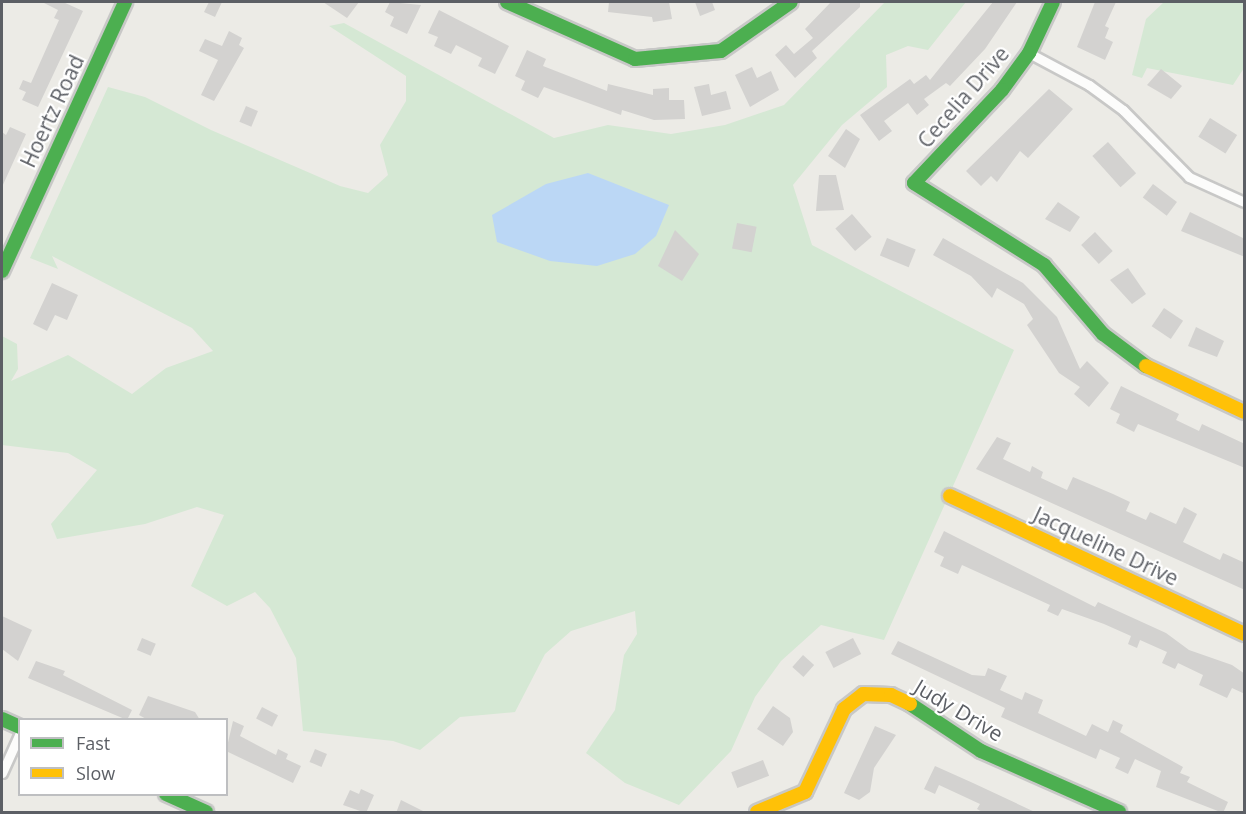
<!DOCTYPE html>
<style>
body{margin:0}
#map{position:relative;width:1246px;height:814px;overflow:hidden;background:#ecebe6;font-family:"Open Sans",sans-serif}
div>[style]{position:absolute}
.green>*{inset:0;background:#d5e8d4}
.water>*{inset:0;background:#bbd7f5}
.building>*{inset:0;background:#d3d2d0;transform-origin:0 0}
.roads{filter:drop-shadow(2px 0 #c8c8c7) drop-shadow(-2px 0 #c8c8c7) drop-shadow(0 2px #c8c8c7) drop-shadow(0 -2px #c8c8c7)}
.street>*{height:9px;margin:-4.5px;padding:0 4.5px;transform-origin:4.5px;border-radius:4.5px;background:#fcfcfb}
.fast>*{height:14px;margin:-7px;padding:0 7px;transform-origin:7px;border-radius:7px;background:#4caf50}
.slow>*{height:14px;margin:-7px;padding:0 7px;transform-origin:7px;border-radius:7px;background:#ffc107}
span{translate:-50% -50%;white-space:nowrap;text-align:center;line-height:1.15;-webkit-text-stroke:4.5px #fff;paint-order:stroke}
.street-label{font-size:21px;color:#5c5f65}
.frame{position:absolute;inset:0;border:3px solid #5c5f65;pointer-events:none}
.legend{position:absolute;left:18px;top:718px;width:210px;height:78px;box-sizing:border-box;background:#fff;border:2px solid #bebfc1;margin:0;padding:8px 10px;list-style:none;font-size:18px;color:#5c5f65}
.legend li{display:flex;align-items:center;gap:12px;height:30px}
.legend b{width:30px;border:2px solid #bebfc1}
</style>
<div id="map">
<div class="green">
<i style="clip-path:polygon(885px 2px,966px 2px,928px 50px,908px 46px,886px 55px,887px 87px,842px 125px,793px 185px,812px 245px,1014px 350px,884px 640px,821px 625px,781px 661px,755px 697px,731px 751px,679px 805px,625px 783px,586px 753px,615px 710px,624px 655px,637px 634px,635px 611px,571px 631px,545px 654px,515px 712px,460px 717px,420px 750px,393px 741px,303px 731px,296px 658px,270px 608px,255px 592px,227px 606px,191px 586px,224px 515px,197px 507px,145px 524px,57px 539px,51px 524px,97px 470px,68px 453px,2px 445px,2px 336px,17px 344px,18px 369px,11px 381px,68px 355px,132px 394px,166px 368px,213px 351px,192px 328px,52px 256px,58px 269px,30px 258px,108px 87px,145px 97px,211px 130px,340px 186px,368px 193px,388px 175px,380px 145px,406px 101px,406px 76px,329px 26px,344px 23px,554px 138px,608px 125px,671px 134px,725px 125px,784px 105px)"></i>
<i style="clip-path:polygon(1164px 2px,1244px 2px,1244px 68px,1233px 85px,1147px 68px,1142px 78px,1132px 75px,1146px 19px)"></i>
</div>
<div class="water">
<i style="clip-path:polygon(588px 173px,669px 205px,656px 236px,635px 254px,597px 266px,550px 261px,497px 242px,492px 215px,546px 184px)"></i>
</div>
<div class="building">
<i style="clip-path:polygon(42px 2px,63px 2px,83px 11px,38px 107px,22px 100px,26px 92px,19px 89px,23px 80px,31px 83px,59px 20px,54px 18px,58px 10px)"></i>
<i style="clip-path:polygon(209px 2px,222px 2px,215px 17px,204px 12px)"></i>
<i style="clip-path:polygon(323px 2px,359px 2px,347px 18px)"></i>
<i style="clip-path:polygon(390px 2px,421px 5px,407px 34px,390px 26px,394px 17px,385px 12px)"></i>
<i style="clip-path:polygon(609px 2px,669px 2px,672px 19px,653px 22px,652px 17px,608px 12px)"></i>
<i style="clip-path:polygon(695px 2px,712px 2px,715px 10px,700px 16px)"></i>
<i style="clip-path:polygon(831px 2px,860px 2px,860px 7px,812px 51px,817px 58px,795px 78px,775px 55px,786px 45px,794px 54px,813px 38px,805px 29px)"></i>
<i style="clip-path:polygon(993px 2px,1017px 2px,985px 49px,950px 86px,946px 83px,924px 99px,929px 105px,917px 115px,908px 103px,884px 121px,892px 131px,879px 141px,860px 115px,910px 79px,914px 84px,926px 75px,930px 80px)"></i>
<i style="clip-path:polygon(1095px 2px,1116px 2px,1105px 26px,1109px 28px,1105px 38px,1113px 42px,1105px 60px,1077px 47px)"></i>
<i style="clip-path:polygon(439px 10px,509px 46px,495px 74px,478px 66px,482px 58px,456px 45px,451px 54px,434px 46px,438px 37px,428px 33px)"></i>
<i style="clip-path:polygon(229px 31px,242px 38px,239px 45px,244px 48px,214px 101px,201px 95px,218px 60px,199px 51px,205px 39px,222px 46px)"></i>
<i style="clip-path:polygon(527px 50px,546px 59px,543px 66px,607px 91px,608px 84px,653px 95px,653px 89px,669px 88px,669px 100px,684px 100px,685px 119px,654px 120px,622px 110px,621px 115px,544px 87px,538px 98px,521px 90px,525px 81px,515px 76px)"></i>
<i style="clip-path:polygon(752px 67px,757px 78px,771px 71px,779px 90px,750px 107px,735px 75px)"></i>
<i style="clip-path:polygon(1161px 69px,1182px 86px,1171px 99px,1147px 85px)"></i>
<i style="clip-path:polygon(709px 84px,711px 95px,726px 91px,731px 109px,702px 116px,694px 87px)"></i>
<i style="clip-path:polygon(1049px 89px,1073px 109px,1028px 158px,1020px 151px,997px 182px,991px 176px,981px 186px,966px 171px)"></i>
<i style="left:246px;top:106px;width:13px;height:17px;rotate:23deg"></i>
<i style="left:1210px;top:118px;width:32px;height:22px;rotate:32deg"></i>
<i style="clip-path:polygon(10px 127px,26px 134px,2px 187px,2px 132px,6px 135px)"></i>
<i style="clip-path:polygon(846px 129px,860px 139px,845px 168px,828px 156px)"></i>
<i style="left:1108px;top:142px;width:42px;height:21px;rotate:48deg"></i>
<i style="clip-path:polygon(819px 175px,836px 175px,844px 210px,816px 211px)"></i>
<i style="left:1153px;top:184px;width:30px;height:17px;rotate:37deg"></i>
<i style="clip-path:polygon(1058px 202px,1080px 217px,1070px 232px,1045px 219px)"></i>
<i style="clip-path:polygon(1190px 212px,1245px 239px,1245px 257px,1181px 231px)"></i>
<i style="left:852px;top:214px;width:30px;height:22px;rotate:49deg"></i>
<i style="left:737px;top:223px;width:20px;height:26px;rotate:11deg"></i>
<i style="clip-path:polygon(675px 230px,699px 254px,682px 281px,658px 266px)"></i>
<i style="left:1095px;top:232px;width:26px;height:19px;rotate:47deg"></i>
<i style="left:887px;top:238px;width:31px;height:19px;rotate:22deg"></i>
<i style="clip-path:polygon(943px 238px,1023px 283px,1057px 317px,1080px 369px,1087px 361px,1109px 383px,1089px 407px,1074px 394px,1080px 387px,1059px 373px,1027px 325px,1033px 319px,1024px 304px,997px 288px,992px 298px,971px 276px,933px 255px)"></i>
<i style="clip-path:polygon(1128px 268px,1146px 294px,1132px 304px,1110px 280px)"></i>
<i style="clip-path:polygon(52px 283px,78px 295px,67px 320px,55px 315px,47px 331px,33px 324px)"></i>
<i style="left:1164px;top:308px;width:23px;height:22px;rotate:34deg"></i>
<i style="clip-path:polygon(1196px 327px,1224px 341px,1217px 357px,1188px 346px)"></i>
<i style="clip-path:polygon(1121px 386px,1179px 414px,1176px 420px,1199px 431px,1202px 424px,1245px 444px,1245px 468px,1138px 424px,1134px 432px,1116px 423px,1120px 414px,1110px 409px)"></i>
<i style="clip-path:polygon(997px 437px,1011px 443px,1003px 459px,1030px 472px,1032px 466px,1043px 472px,1041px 478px,1067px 490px,1073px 477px,1113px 494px,1130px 502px,1126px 511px,1146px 520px,1150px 512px,1176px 524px,1184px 507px,1197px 514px,1183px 542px,1220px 560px,1223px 553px,1245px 563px,1245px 590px,976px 469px)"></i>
<i style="clip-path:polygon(944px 531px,1095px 607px,1098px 602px,1166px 633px,1189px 650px,1232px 665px,1245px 674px,1245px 694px,1232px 688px,1227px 698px,1199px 685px,1203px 675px,1178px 663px,1175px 669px,1162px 663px,1167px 652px,1140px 640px,1137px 648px,1128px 644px,1131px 636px,1104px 624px,1062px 609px,1058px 616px,1047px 611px,1050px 605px,962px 565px,958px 574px,940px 566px,944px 557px,934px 552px)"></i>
<i style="clip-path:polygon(2px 616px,32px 630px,18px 661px,2px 649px)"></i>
<i style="left:142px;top:638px;width:15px;height:13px;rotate:23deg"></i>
<i style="left:853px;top:638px;width:18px;height:31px;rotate:63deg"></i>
<i style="clip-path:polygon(898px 641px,972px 675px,985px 676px,988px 668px,1007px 676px,1000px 690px,1022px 700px,1025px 692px,1043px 700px,1038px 713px,1086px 736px,1092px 724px,1108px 732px,1113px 720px,1123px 725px,1120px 732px,1183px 767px,1180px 773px,1190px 777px,1187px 782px,1228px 802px,1223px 813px,1156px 787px,1161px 771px,1135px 759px,1128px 774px,1115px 768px,1120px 758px,1100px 749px,1096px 759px,1001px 717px,1005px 708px,891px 654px)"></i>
<i style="left:803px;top:655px;width:15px;height:16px;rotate:42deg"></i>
<i style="clip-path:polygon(36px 661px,65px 671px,63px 675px,132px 710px,127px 720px,28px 678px)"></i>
<i style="clip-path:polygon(148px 696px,195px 712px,200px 720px,148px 720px,139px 715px)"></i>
<i style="clip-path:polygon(773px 706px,790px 718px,793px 732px,783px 746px,757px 729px)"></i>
<i style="left:262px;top:707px;width:18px;height:13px;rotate:27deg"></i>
<i style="clip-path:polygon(233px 721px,244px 726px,240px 736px,276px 755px,278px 749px,288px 754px,286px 759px,301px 766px,293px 783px,226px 751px)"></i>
<i style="clip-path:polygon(875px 726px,896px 735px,874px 768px,870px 792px,859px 800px,844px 793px)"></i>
<i style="left:315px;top:749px;width:13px;height:14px;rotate:23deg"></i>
<i style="left:763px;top:760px;width:17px;height:34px;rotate:69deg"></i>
<i style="clip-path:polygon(935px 766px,973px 783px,1037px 813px,984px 813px,977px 809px,980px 804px,939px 785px,935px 794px,924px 789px)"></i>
<i style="clip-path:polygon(361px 789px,374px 795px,366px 813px,343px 805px,350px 790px,359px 794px)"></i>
<i style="clip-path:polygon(401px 800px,427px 813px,396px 813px)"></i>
</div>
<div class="roads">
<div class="street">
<i style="left:1029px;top:53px;width:68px;rotate:28.1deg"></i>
<i style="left:1089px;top:85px;width:42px;rotate:36.3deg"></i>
<i style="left:1123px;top:110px;width:94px;rotate:45.4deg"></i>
<i style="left:1189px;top:177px;width:60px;rotate:24.4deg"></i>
<i style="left:2px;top:773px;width:44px;rotate:-65.8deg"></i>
</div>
<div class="fast">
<i style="left:507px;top:2px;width:140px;rotate:24deg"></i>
<i style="left:635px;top:59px;width:86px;rotate:-5.3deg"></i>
<i style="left:721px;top:51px;width:85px;rotate:-35deg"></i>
<i style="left:1053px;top:2px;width:56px;rotate:115.2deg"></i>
<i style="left:1029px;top:53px;width:46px;rotate:126.1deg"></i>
<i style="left:1002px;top:90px;width:128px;rotate:133.4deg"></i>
<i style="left:914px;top:183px;width:154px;rotate:32.2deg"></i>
<i style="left:1044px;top:265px;width:91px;rotate:49.5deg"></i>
<i style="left:1103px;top:334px;width:54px;rotate:36.7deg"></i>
<i style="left:2px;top:271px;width:296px;rotate:-65.4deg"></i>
<i style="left:910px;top:704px;width:85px;rotate:33.5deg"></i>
<i style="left:981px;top:751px;width:151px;rotate:23.8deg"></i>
<i style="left:2px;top:719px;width:20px;rotate:24deg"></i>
<i style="left:166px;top:794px;width:44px;rotate:24.2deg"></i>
</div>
<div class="slow">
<i style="left:1146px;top:366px;width:108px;rotate:25.1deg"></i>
<i style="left:950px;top:496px;width:325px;rotate:25.1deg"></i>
<i style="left:757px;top:812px;width:52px;rotate:-22.6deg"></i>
<i style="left:805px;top:792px;width:92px;rotate:-64.8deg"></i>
<i style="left:844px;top:709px;width:24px;rotate:-38deg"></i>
<i style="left:863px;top:694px;width:28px;rotate:2deg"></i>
<i style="left:891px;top:695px;width:21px;rotate:25deg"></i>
</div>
</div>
<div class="street-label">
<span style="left:963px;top:97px;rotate:-49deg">Cecelia Drive</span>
<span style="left:52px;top:111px;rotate:-65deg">Hoertz Road</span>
<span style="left:1106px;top:546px;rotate:25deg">Jacqueline Drive</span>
<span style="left:959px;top:710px;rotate:31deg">Judy Drive</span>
</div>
<div class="frame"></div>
<ul class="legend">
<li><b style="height:8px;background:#4caf50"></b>Fast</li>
<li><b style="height:8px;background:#ffc107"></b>Slow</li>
</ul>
</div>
